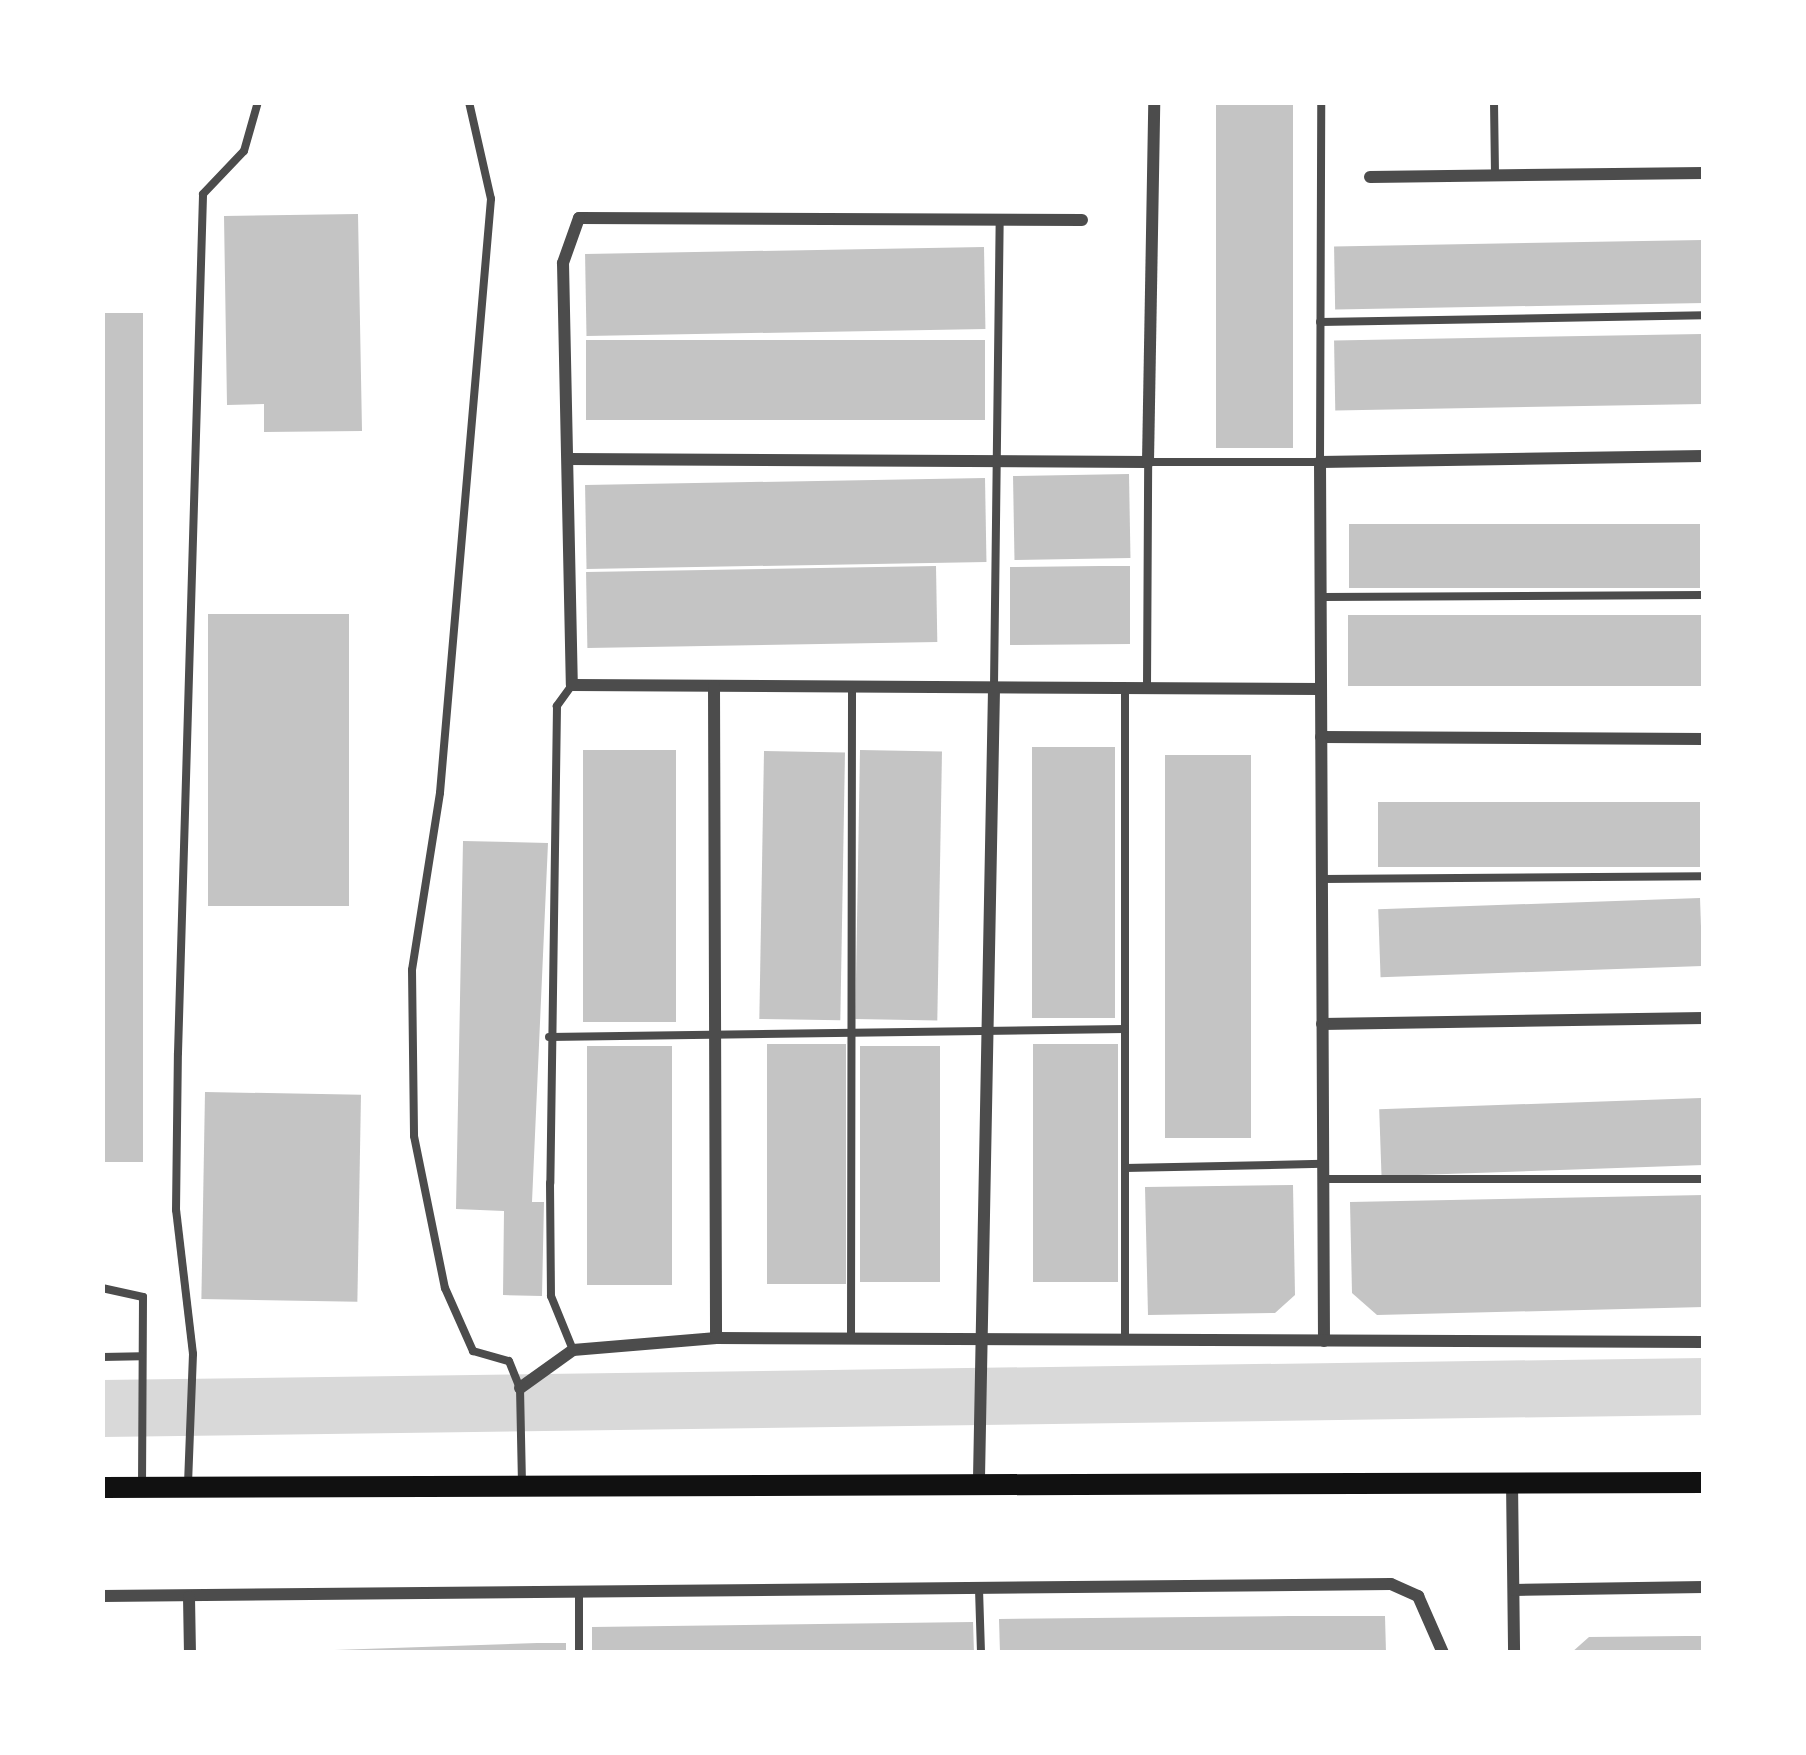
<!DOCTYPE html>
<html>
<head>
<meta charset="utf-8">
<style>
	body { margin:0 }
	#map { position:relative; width:1806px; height:1755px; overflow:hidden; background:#fff; font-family:Roboto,sans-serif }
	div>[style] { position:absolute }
	.river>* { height:57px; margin:-28.5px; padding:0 28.5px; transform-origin:28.5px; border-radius:28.5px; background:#d9d9d9 }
	.building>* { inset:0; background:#c4c4c4; transform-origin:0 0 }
	.service>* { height:8px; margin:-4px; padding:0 4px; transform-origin:4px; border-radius:4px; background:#4c4c4c }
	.minor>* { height:12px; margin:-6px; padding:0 6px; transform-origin:6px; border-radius:6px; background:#4c4c4c }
	.secondary>* { height:21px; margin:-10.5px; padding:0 10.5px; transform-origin:10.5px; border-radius:10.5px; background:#111 }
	span { translate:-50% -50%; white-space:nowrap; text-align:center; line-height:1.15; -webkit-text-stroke:12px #fff; paint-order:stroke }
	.frame { position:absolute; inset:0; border:105px solid #fff; pointer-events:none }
</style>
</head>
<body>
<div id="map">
	<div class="river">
		<div style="left:102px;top:1408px;width:1602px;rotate:-0.79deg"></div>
	</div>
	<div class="building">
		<div style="left:1216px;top:102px;width:77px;height:346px"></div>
		<div style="clip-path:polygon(358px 214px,362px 431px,264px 432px,264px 404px,227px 405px,224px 216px)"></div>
		<div style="left:1703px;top:240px;width:63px;height:369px;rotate:89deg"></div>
		<div style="left:984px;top:247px;width:82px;height:399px;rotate:89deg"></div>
		<div style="left:102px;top:313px;width:41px;height:849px"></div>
		<div style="left:1702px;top:334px;width:70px;height:368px;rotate:89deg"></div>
		<div style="left:985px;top:340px;width:80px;height:399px;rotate:90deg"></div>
		<div style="left:1129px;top:474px;width:84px;height:116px;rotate:89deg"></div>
		<div style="left:985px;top:478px;width:84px;height:400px;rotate:89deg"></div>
		<div style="left:1349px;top:524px;width:351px;height:64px"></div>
		<div style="left:936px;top:566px;width:76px;height:350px;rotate:89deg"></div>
		<div style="clip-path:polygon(1100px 566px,1130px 566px,1130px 644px,1010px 645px,1010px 567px)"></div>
		<div style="left:208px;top:614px;width:141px;height:292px"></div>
		<div style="left:1704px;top:615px;width:71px;height:356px;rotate:90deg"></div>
		<div style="left:1032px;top:747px;width:83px;height:271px"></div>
		<div style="left:583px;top:750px;width:93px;height:272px"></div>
		<div style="left:860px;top:750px;width:82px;height:269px;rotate:1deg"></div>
		<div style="left:764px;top:751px;width:81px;height:268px;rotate:1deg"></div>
		<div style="left:1165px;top:755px;width:86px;height:383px"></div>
		<div style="left:1378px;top:802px;width:322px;height:65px"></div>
		<div style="clip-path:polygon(463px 841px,548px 843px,532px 1202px,544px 1202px,542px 1296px,503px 1295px,504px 1211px,456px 1209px)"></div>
		<div style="left:1700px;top:898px;width:68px;height:322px;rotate:88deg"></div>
		<div style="left:767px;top:1044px;width:79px;height:240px"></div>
		<div style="left:1118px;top:1044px;width:238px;height:85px;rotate:90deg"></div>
		<div style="left:672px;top:1046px;width:239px;height:85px;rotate:90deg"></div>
		<div style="left:860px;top:1046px;width:80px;height:236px"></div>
		<div style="left:205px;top:1092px;width:156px;height:207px;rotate:1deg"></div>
		<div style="left:1701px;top:1098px;width:67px;height:322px;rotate:88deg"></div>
		<div style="clip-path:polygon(1293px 1185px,1295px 1295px,1275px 1313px,1148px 1315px,1145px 1187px)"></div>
		<div style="clip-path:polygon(1704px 1195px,1704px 1307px,1377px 1315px,1352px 1293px,1350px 1202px)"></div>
		<div style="clip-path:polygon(1290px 1616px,1385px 1616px,1386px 1653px,1000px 1653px,999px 1619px)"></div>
		<div style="clip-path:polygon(973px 1622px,974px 1653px,592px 1653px,592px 1627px)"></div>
		<div style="clip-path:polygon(1686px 1636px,1704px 1636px,1704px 1653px,1571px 1653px,1589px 1637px)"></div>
		<div style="clip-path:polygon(537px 1643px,566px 1643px,566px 1653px,247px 1653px)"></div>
	</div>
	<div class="service">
		<div style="left:469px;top:102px;width:99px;rotate:77.2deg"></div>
		<div style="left:491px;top:199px;width:596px;rotate:94.91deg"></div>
		<div style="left:440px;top:793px;width:179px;rotate:99deg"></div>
		<div style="left:412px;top:970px;width:166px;rotate:89.3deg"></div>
		<div style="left:414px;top:1136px;width:155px;rotate:78.5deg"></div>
		<div style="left:445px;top:1288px;width:69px;rotate:66deg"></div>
		<div style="left:473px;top:1351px;width:37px;rotate:16deg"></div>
		<div style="left:509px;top:1361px;width:29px;rotate:68deg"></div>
		<div style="left:520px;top:1388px;width:93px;rotate:88.8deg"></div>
		<div style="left:1494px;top:102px;width:73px;rotate:89.2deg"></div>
		<div style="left:1320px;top:322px;width:384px;rotate:-1deg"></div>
		<div style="left:1322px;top:597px;width:382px;rotate:-0.3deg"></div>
		<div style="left:572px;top:685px;width:26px;rotate:126deg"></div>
		<div style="left:557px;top:706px;width:477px;rotate:90.8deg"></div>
		<div style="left:550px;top:1183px;width:113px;rotate:89.5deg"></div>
		<div style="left:551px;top:1296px;width:58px;rotate:67.8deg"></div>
		<div style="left:994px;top:686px;width:466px;rotate:-89.3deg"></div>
		<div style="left:1147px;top:687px;width:225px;rotate:-89.7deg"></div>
		<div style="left:1148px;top:462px;width:172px"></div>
		<div style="left:1320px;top:462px;width:360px;rotate:-89.8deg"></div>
		<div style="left:1125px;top:689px;width:651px;rotate:90deg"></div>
		<div style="left:1322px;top:879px;width:382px;rotate:-0.4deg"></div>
		<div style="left:549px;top:1037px;width:576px;rotate:-0.8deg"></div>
		<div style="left:1125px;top:1168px;width:198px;rotate:-1.2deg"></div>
		<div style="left:1323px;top:1179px;width:381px"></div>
		<div style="left:102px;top:1288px;width:42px;rotate:12.4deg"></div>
		<div style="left:143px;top:1297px;width:186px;rotate:90.3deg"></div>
		<div style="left:851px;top:1339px;width:652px;rotate:-89.91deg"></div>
		<div style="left:102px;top:1357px;width:39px;rotate:-1deg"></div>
		<div style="left:188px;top:1484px;width:130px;rotate:-87.8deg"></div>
		<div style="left:193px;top:1354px;width:145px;rotate:-96.7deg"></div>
		<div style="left:176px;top:1210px;width:157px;rotate:-89.3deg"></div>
		<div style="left:178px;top:1053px;width:859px;rotate:-88.33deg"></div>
		<div style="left:203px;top:194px;width:59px;rotate:-46.4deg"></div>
		<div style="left:244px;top:151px;width:51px;rotate:-74.1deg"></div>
		<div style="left:979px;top:1589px;width:64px;rotate:88.2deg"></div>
		<div style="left:579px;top:1593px;width:60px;rotate:90deg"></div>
	</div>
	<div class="minor">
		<div style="left:1370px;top:177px;width:334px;rotate:-0.7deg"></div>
		<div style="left:1082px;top:220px;width:503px;rotate:-179.77deg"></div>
		<div style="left:579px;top:218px;width:48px;rotate:109.6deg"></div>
		<div style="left:563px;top:263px;width:422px;rotate:88.8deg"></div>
		<div style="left:572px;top:685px;width:749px;rotate:0.31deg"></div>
		<div style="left:568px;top:459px;width:580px;rotate:0.3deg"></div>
		<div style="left:1148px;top:462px;width:360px;rotate:-89deg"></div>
		<div style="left:714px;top:686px;width:652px;rotate:89.82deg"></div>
		<div style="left:1321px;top:737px;width:383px;rotate:0.3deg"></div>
		<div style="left:1322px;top:1024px;width:382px;rotate:-0.9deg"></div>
		<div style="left:1324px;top:1341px;width:879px;rotate:-90.26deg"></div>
		<div style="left:1320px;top:462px;width:384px;rotate:-0.9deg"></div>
		<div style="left:520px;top:1388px;width:65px;rotate:-35.6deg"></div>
		<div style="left:573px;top:1350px;width:144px;rotate:-4.8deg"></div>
		<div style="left:716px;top:1338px;width:988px;rotate:0.23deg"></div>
		<div style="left:979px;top:1478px;width:791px;rotate:-88.91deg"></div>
		<div style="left:1512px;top:1482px;width:171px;rotate:89.3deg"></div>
		<div style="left:1514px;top:1590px;width:190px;rotate:-0.9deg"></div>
		<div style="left:102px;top:1596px;width:1289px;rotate:-0.53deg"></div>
		<div style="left:1391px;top:1584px;width:30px;rotate:24deg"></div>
		<div style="left:1418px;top:1596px;width:62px;rotate:66.3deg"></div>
		<div style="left:189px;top:1597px;width:56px;rotate:89deg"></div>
	</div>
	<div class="secondary">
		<div style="left:102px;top:1487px;width:1602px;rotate:-0.18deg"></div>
	</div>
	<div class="frame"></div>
</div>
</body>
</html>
